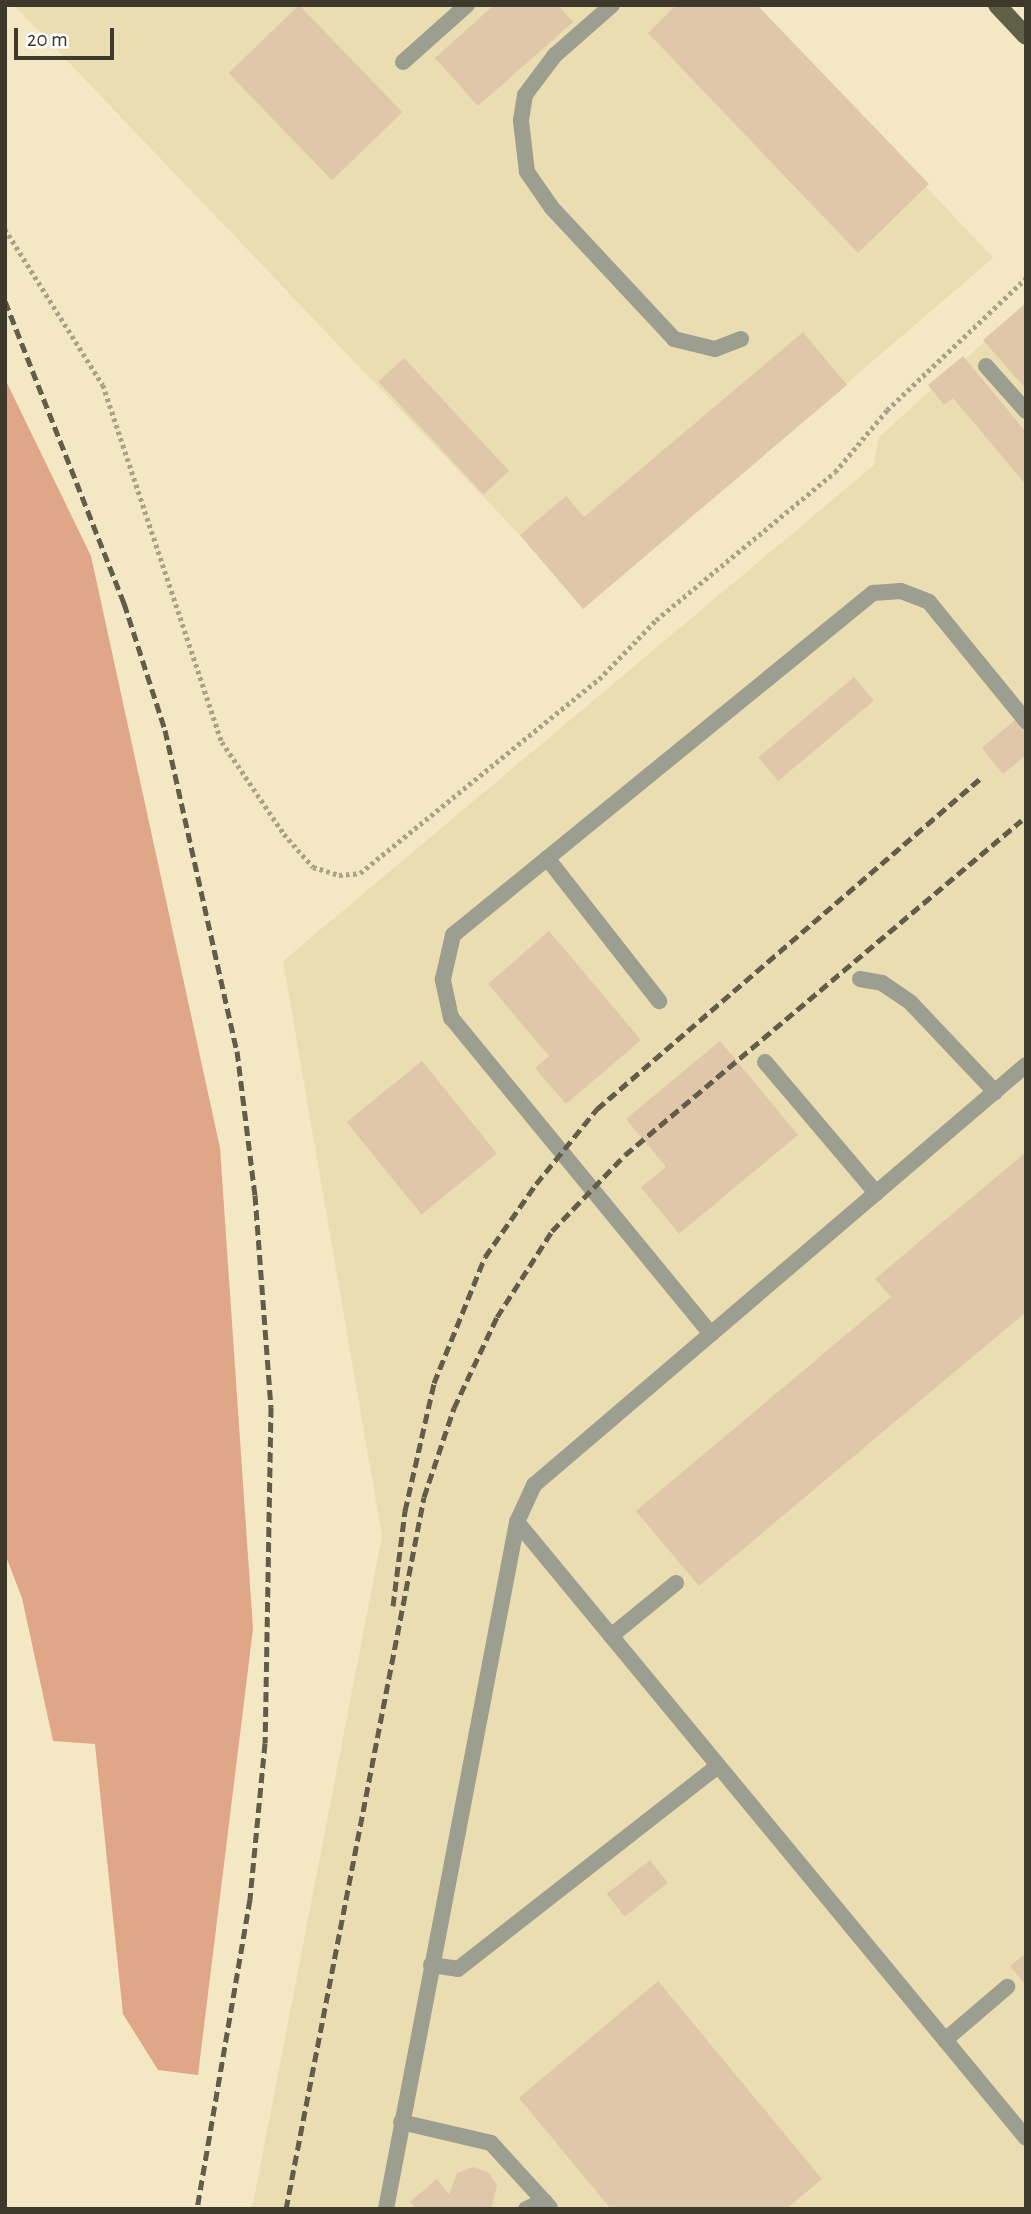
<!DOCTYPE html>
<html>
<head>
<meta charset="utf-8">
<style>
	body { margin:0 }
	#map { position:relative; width:1031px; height:2214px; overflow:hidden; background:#f3e7c4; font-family:"Alegreya Sans",sans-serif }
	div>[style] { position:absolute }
	.built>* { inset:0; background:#eaddb2 }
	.green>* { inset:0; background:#e0a688 }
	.building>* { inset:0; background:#e1c7aa; transform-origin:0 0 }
	.path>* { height:4.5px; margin-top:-2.25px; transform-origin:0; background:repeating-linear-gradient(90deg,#aba187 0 3.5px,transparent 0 7px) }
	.lane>* { height:16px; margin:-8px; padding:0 8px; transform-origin:8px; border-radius:8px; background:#9c9e8f }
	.primary>* { height:18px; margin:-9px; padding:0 9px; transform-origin:9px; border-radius:9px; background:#5e6146 }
	.rail>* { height:5px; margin-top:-2.5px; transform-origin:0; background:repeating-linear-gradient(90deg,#625c4a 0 10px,transparent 0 15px) }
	span { translate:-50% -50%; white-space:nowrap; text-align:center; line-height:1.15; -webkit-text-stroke:5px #fff; paint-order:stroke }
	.frame { position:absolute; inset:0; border:7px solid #3e392b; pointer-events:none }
	.scale { position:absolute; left:14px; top:28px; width:100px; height:32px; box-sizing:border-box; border:4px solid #3e392b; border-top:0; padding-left:9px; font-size:21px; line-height:24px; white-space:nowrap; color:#3e392b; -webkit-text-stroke:5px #fff; paint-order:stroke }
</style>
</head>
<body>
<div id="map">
	<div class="built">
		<div style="clip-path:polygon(14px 5px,757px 5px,993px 258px,583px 609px,520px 535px)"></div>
		<div style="clip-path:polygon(1026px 304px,1026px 2209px,252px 2209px,382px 1536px,283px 961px,874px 465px,879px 437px)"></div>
	</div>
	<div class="green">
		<div style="clip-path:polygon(5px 379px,91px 556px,220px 1148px,253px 1629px,198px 2075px,158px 2070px,123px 2014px,95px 1744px,53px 1741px,22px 1598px,5px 1554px)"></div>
	</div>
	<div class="building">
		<div style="left:299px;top:5px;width:149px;height:98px;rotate:46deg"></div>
		<div style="clip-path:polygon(494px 5px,558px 5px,573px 22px,478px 106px,435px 58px)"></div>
		<div style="clip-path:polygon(676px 5px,757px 5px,929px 184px,858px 253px,648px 33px)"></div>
		<div style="clip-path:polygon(1026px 303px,1026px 389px,983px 340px)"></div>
		<div style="clip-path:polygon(803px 332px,847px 385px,583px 609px,520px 535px,566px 496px,584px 517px)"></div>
		<div style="clip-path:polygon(963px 356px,1026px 432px,1026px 485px,953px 398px,944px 405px,928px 385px)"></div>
		<div style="left:404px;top:358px;width:154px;height:35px;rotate:47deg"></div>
		<div style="left:854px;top:677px;width:31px;height:125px;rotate:50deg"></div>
		<div style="clip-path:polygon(1016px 719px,1026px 730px,1026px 755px,1003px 774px,982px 748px)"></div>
		<div style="clip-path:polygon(549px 931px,641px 1040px,566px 1104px,535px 1068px,549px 1056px,488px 984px)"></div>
		<div style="clip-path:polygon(720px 1041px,798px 1135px,679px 1234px,641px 1187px,666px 1167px,626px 1119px)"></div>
		<div style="left:422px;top:1061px;width:119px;height:97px;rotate:51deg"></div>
		<div style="clip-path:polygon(1026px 1152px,1026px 1312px,699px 1586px,636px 1511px,891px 1297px,875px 1279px)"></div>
		<div style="left:650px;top:1860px;width:29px;height:55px;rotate:52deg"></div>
		<div style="clip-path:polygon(1026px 1953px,1026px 1985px,1010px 1966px)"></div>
		<div style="clip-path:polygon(658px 1981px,822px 2179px,786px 2209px,611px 2209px,519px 2098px)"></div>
		<div style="clip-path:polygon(473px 2167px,488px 2172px,497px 2185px,491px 2209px,416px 2209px,410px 2202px,437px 2179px,449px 2195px,457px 2173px)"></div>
	</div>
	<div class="path">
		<div style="left:5px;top:229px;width:184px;rotate:57.9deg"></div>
		<div style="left:103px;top:385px;width:376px;rotate:71.6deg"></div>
		<div style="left:222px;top:742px;width:111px;rotate:56deg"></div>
		<div style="left:284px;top:834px;width:44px;rotate:48.7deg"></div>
		<div style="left:313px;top:867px;width:27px;rotate:17deg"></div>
		<div style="left:339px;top:875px;width:21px;rotate:-5deg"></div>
		<div style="left:360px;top:873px;width:308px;rotate:-39.1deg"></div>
		<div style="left:599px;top:679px;width:82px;rotate:-46deg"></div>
		<div style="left:656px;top:620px;width:232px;rotate:-39.6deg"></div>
		<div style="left:835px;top:472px;width:81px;rotate:-50deg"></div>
		<div style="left:887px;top:410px;width:192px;rotate:-43.5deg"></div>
	</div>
	<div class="lane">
		<div style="left:612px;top:5px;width:76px;rotate:138.7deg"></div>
		<div style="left:555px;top:55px;width:50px;rotate:126.9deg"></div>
		<div style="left:525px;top:95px;width:26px;rotate:99deg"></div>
		<div style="left:521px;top:121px;width:51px;rotate:83.3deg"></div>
		<div style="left:527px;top:172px;width:44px;rotate:55.2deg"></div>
		<div style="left:552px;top:208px;width:179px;rotate:47deg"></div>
		<div style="left:674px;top:339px;width:42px;rotate:13.7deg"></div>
		<div style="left:715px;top:349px;width:28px;rotate:-21deg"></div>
		<div style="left:403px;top:62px;width:86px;rotate:-41.7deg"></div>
		<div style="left:986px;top:366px;width:60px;rotate:48.4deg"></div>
		<div style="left:547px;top:858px;width:182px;rotate:51.9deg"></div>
		<div style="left:860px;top:979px;width:22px;rotate:10deg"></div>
		<div style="left:882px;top:983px;width:34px;rotate:34deg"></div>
		<div style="left:910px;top:1002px;width:124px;rotate:46.6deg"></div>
		<div style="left:765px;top:1062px;width:172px;rotate:49.7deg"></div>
		<div style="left:711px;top:1334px;width:409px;rotate:-129.4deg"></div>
		<div style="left:451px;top:1018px;width:40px;rotate:-102deg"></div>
		<div style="left:443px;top:979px;width:45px;rotate:-77.2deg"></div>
		<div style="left:453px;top:935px;width:542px;rotate:-39.16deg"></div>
		<div style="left:873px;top:593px;width:28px;rotate:-4deg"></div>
		<div style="left:901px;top:591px;width:30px;rotate:21deg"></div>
		<div style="left:929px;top:602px;width:154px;rotate:50.8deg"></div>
		<div style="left:517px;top:1522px;width:799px;rotate:50.43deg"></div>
		<div style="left:611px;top:1636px;width:84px;rotate:-39.2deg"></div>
		<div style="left:431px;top:1965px;width:27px;rotate:8deg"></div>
		<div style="left:458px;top:1969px;width:330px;rotate:-38deg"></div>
		<div style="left:945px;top:2040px;width:82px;rotate:-40.5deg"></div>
		<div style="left:401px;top:2122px;width:92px;rotate:13.1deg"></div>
		<div style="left:491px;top:2143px;width:79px;rotate:47.6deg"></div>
		<div style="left:386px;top:2209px;width:699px;rotate:-79.2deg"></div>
		<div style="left:517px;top:1522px;width:41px;rotate:-65.3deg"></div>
		<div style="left:534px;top:1485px;width:647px;rotate:-40.49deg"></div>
		<div style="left:526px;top:2209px;width:20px;rotate:-24deg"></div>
		<div style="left:544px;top:2201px;width:9px;rotate:49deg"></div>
	</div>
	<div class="primary">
		<div style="left:997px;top:5px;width:42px;rotate:46.9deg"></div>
	</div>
	<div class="rail">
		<div style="left:5px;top:301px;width:325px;rotate:68.5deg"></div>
		<div style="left:124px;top:603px;width:133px;rotate:72.1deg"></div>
		<div style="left:165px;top:730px;width:329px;rotate:77.4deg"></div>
		<div style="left:237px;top:1051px;width:145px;rotate:82.9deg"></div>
		<div style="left:255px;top:1195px;width:213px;rotate:85.7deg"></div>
		<div style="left:271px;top:1407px;width:336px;rotate:91deg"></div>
		<div style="left:265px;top:1743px;width:157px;rotate:95.5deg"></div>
		<div style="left:250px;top:1899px;width:314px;rotate:99.7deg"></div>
		<div style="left:393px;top:1606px;width:96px;rotate:-82.8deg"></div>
		<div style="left:405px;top:1511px;width:131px;rotate:-77.2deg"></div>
		<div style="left:434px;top:1383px;width:136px;rotate:-68deg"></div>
		<div style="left:485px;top:1257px;width:89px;rotate:-55.1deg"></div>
		<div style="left:536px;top:1184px;width:97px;rotate:-50.9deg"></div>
		<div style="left:597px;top:1109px;width:508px;rotate:-40.77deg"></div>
		<div style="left:286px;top:2209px;width:725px;rotate:-79.03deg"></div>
		<div style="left:424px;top:1497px;width:94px;rotate:-71.4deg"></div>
		<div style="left:454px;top:1408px;width:101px;rotate:-64.7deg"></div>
		<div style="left:497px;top:1317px;width:102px;rotate:-57.4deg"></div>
		<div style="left:552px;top:1231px;width:105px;rotate:-46.2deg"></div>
		<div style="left:625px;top:1155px;width:519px;rotate:-40.16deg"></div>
	</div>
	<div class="frame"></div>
	<div class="scale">20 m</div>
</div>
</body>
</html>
